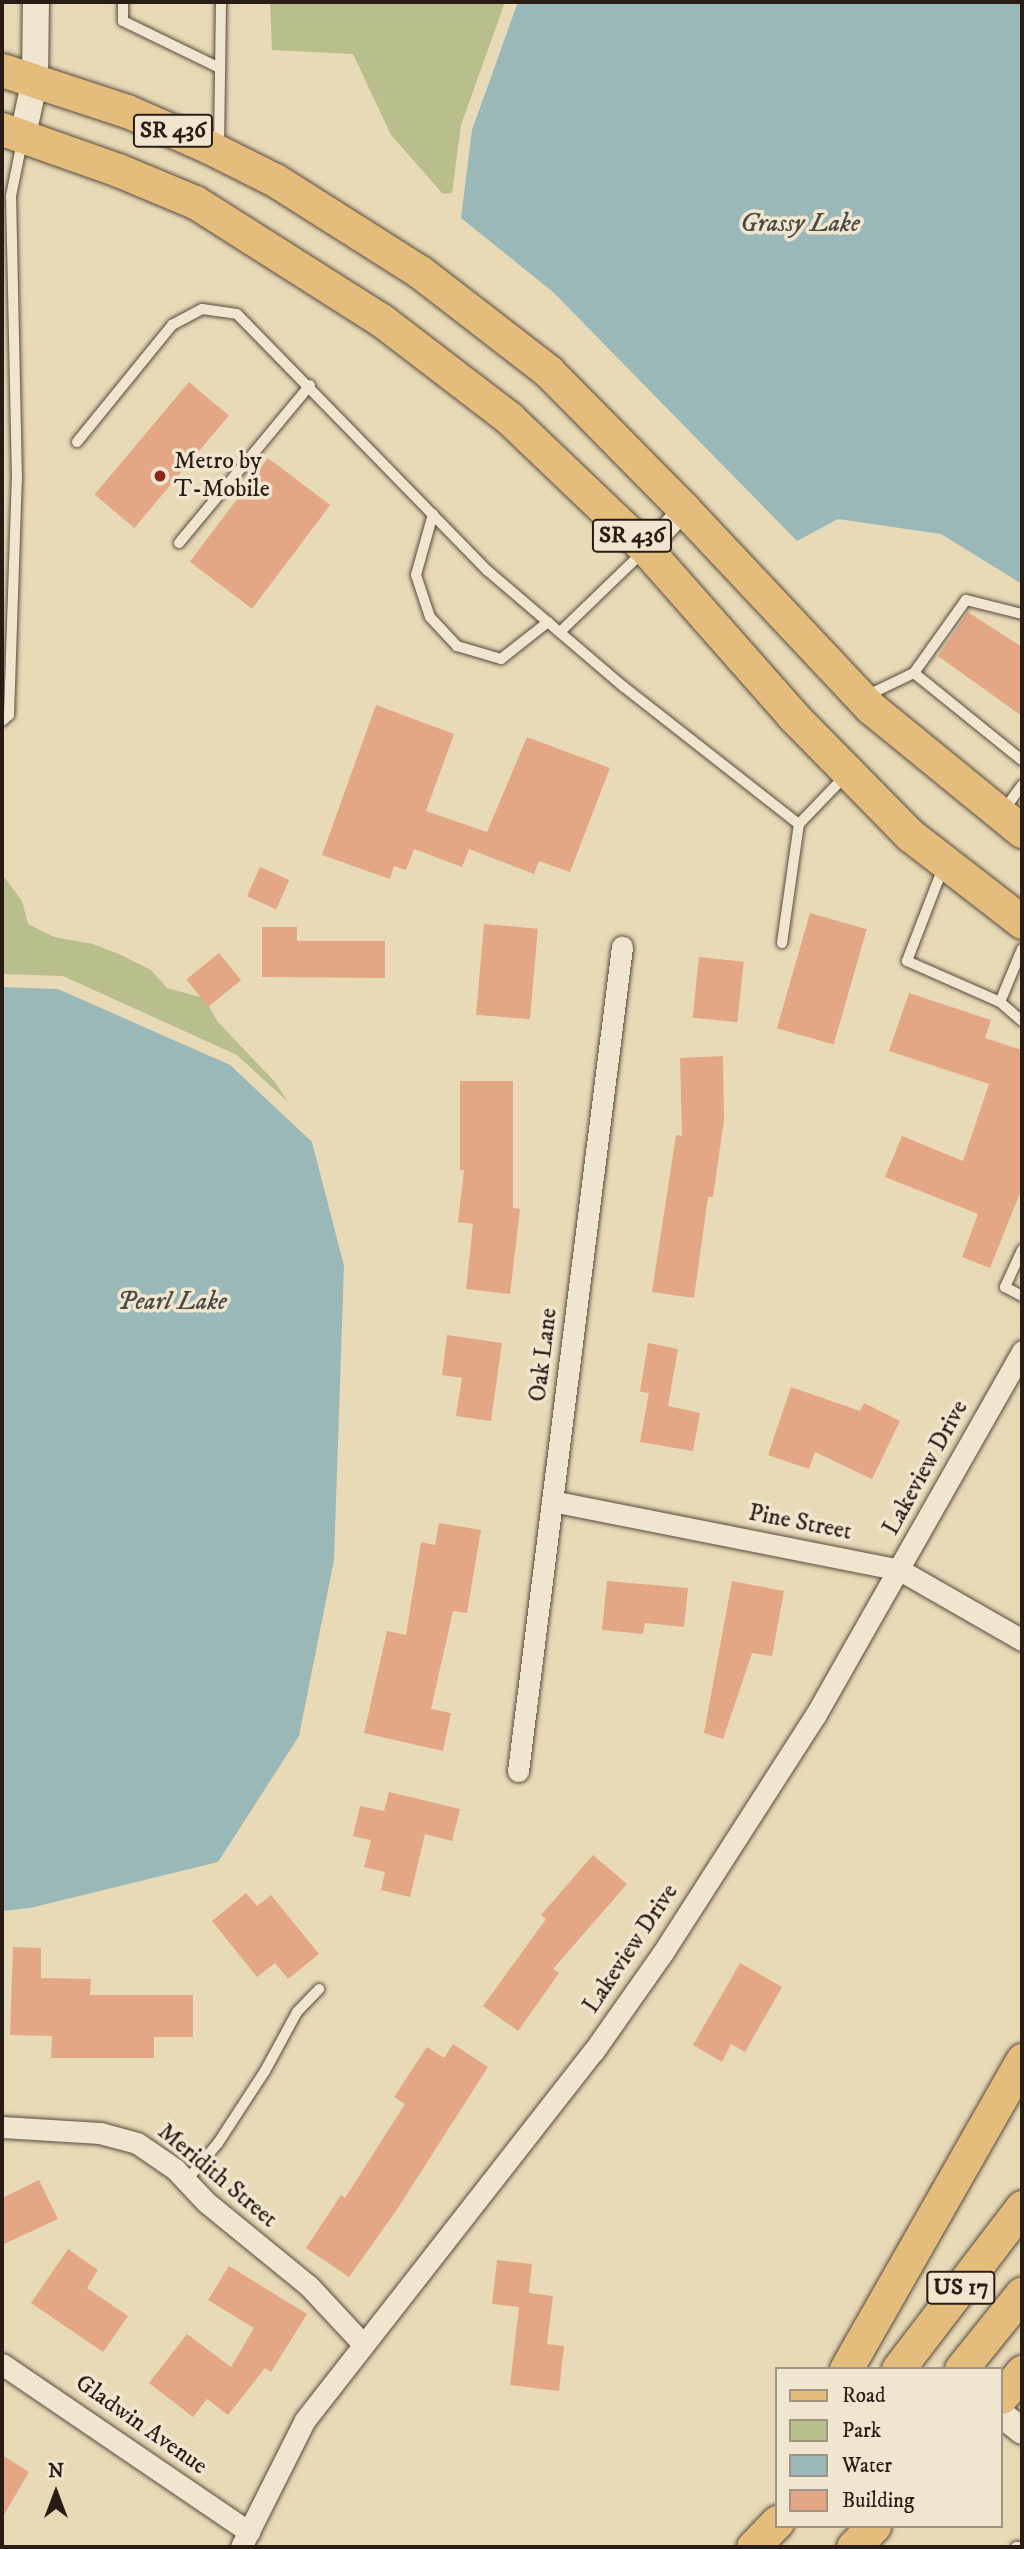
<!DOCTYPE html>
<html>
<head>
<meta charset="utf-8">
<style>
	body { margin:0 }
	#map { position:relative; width:1024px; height:2549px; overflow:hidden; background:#e8d9b7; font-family:"IM FELL DW Pica",serif }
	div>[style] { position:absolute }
	.green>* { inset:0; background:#b8bf8d }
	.water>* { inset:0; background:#9ab8b8 }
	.building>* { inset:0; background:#e4a786; transform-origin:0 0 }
	.roads { filter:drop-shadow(0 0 2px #584b3d) drop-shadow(0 0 2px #584b3d) }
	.service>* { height:10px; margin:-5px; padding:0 5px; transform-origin:5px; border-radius:5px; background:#f0e6d0 }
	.minor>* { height:21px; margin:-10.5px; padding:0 10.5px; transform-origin:10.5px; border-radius:10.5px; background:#f0e6d0 }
	.tertiary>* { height:26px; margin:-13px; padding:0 13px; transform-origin:13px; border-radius:13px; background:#f0e6d0 }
	.primary>* { height:33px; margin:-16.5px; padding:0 16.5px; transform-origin:16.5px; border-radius:16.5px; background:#e4bc7c }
	.dots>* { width:19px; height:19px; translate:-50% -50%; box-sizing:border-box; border:4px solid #f0e6d0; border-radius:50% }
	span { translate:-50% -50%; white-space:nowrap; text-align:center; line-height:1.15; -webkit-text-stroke:7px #f0e6d0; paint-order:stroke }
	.shield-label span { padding:2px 5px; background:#f0e6d0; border:2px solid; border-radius:5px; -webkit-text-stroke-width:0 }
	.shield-label { font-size:23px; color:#281c14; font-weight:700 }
	.poi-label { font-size:24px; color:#281c14 }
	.left { translate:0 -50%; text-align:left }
	.street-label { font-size:24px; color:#281c14 }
	.water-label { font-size:26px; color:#4a4b45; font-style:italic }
	.frame { position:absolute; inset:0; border:4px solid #281c14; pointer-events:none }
	.legend { position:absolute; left:775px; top:2367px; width:228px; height:161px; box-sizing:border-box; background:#f0e6d0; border:2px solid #a09585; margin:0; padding:9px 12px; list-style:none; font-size:21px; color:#281c14 }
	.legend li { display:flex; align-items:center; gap:14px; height:35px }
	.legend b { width:35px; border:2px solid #a09585 }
	.north { position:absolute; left:21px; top:2458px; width:70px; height:70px; -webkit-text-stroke:5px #f0e6d0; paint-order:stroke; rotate:0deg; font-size:19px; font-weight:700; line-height:28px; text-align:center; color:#281c14 }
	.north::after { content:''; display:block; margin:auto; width:24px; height:32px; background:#281c14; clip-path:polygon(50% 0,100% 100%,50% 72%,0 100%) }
</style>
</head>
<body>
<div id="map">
	<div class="green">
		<div style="clip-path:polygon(270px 2px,505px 2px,461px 125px,452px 193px,443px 194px,391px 135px,353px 54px,272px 50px)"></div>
		<div style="clip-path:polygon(2px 874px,22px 901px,28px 924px,54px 937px,93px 944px,121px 955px,151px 970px,167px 988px,204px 998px,218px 1022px,275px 1082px,288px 1102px,237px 1055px,63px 976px,2px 974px)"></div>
	</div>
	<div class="water">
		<div style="clip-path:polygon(518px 2px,1022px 2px,1022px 584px,941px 534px,838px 519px,797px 541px,553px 292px,461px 218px,472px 130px)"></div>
		<div style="clip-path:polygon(2px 987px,58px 989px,230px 1065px,312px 1142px,344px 1266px,334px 1560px,299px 1736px,218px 1862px,30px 1908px,2px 1911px)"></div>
	</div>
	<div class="building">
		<div style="left:189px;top:382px;width:52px;height:147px;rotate:40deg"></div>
		<div style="left:268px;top:458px;width:78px;height:130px;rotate:37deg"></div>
		<div style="clip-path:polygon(968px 612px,1022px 647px,1022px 716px,938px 656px)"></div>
		<div style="clip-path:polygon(376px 705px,454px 734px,426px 811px,487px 832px,527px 737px,610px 768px,570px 872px,539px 861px,534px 874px,469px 849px,462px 867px,414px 849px,406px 870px,394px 866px,390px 879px,322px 855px)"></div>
		<div style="left:260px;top:867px;width:32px;height:32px;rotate:24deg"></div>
		<div style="left:810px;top:913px;width:59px;height:120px;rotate:16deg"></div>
		<div style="left:484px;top:924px;width:54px;height:91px;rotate:5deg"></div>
		<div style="clip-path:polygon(262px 927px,297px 927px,297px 941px,385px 941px,385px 978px,262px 977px)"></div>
		<div style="left:219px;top:953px;width:35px;height:42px;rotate:51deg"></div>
		<div style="left:699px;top:957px;width:45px;height:61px;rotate:6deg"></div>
		<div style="clip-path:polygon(909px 993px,991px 1020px,985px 1038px,1022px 1050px,1022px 1188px,990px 1268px,962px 1257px,978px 1214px,885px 1177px,902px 1136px,963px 1161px,989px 1084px,889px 1051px)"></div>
		<div style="clip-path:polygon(723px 1056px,724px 1120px,713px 1197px,708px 1197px,694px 1298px,652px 1292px,676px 1135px,682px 1136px,680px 1058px)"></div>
		<div style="clip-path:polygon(460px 1081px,513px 1081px,513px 1208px,520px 1209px,510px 1294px,466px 1289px,473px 1224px,458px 1222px,464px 1170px,460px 1170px)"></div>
		<div style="clip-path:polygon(447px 1335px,502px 1343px,491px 1421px,456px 1416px,462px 1378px,442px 1375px)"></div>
		<div style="clip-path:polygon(648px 1343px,678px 1349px,668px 1406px,700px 1413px,693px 1451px,640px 1442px,649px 1393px,640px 1392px)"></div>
		<div style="clip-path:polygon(791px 1387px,860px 1411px,864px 1403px,900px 1421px,872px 1479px,815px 1452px,809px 1469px,768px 1455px)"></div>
		<div style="clip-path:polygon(439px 1523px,481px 1530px,467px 1613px,453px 1611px,431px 1709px,451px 1713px,443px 1751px,364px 1733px,387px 1631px,406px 1635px,421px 1542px,435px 1545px)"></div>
		<div style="clip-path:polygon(607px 1581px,688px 1588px,684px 1627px,645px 1623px,643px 1634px,602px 1630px)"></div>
		<div style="clip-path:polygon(732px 1581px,784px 1591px,772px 1656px,752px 1653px,723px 1739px,704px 1733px)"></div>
		<div style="clip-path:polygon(389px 1792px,460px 1809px,452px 1841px,425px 1834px,410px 1897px,381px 1890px,385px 1872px,364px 1867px,371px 1840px,353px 1836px,360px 1806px,384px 1811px)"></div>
		<div style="clip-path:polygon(593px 1855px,627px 1884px,553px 1969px,559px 1973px,518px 2031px,483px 2006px,546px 1919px,541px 1915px)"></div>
		<div style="clip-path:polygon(246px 1893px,257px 1906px,271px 1895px,319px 1954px,288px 1979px,275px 1963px,257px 1977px,212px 1921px)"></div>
		<div style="clip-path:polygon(13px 1947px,41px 1948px,41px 1978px,91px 1979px,90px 1995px,193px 1995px,193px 2037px,154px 2037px,154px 2058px,51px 2058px,52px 2036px,10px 2035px)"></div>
		<div style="clip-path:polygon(740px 1963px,782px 1987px,745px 2052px,731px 2044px,722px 2062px,693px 2045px)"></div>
		<div style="clip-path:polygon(453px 2044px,488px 2067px,396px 2211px,349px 2277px,306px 2248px,341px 2195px,345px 2198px,405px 2104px,394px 2097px,427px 2047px,444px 2058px)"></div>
		<div style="clip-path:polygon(39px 2180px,58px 2219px,2px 2245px,2px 2198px)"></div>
		<div style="clip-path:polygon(68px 2249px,98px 2270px,87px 2288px,128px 2316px,103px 2352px,31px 2303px)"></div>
		<div style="clip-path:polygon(497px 2260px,532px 2264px,529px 2293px,553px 2296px,547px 2344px,564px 2346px,559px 2391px,510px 2385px,519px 2307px,492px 2304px)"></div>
		<div style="clip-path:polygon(229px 2266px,307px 2314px,271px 2372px,265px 2368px,228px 2415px,207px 2399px,193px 2417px,149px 2383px,187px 2334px,231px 2367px,254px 2328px,208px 2300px)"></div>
		<div style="clip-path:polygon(2px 2455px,29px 2472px,2px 2518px)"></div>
	</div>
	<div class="roads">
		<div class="service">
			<div style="left:123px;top:2px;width:19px;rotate:90deg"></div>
			<div style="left:123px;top:21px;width:108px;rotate:25.9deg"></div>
			<div style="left:219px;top:146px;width:144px;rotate:-89.2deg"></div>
			<div style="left:77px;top:442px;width:151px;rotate:-50.9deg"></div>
			<div style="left:172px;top:325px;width:34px;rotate:-28deg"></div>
			<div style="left:202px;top:309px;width:35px;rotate:8deg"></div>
			<div style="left:237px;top:314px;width:359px;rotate:45.7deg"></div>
			<div style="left:488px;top:571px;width:179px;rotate:40.5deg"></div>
			<div style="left:624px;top:687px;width:222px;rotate:38.1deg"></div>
			<div style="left:433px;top:514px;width:63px;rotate:105.6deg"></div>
			<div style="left:416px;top:575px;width:44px;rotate:71.6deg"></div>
			<div style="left:430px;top:617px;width:40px;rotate:47deg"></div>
			<div style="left:457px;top:646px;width:46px;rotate:16.5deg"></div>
			<div style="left:501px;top:659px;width:60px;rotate:-38.2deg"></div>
			<div style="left:179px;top:543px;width:205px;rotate:-50.3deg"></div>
			<div style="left:1022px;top:614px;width:58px;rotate:-166deg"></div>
			<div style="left:966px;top:600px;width:90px;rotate:125.5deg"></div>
			<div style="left:914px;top:673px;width:139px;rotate:38.9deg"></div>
			<div style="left:560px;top:632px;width:117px;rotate:-44deg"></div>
			<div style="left:866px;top:696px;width:53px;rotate:-25.6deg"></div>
			<div style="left:2px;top:721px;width:9px;rotate:-41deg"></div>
			<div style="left:9px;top:715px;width:235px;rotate:-88.1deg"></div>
			<div style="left:17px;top:480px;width:284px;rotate:-91.2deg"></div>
			<div style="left:11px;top:196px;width:55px;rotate:-78.5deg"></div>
			<div style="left:1004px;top:810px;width:31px;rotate:-54deg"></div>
			<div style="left:944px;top:865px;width:103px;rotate:111.1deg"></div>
			<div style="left:907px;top:961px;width:102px;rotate:23.8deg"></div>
			<div style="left:1000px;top:1002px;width:57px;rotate:-67.5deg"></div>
			<div style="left:782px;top:943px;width:120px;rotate:-81.9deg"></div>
			<div style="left:799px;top:824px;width:69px;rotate:-46.2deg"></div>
			<div style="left:1000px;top:1002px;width:29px;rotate:41deg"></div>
			<div style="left:1022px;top:1250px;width:41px;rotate:114.7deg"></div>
			<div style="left:1005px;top:1287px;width:19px;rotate:28deg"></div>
			<div style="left:186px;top:2181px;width:50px;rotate:-49.9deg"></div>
			<div style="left:218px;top:2143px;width:86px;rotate:-56.9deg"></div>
			<div style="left:265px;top:2071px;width:67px;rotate:-61.5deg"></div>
			<div style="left:297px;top:2012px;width:32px;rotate:-46deg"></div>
			<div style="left:1016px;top:2547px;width:6px"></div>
		</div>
		<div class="minor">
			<div style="left:646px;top:549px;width:55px;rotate:-46.5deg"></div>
			<div style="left:552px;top:1501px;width:355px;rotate:11.2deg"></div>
			<div style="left:900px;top:1570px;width:141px;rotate:29.8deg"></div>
			<div style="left:518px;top:1771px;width:831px;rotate:-82.81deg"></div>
			<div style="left:2px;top:2127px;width:98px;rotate:3.5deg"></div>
			<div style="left:100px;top:2133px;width:38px;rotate:15deg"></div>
			<div style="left:137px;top:2143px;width:46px;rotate:34.4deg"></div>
			<div style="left:175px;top:2169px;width:45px;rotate:46.8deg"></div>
			<div style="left:206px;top:2202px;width:133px;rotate:39.2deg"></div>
			<div style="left:309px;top:2286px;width:78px;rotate:47.1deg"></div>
			<div style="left:2px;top:2364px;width:299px;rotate:34.2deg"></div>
			<div style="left:241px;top:2547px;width:142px;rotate:-63.3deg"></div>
			<div style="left:305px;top:2420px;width:467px;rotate:-52deg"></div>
			<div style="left:593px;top:2052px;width:120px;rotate:-54.9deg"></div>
			<div style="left:662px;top:1954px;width:283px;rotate:-57.3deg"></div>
			<div style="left:815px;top:1716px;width:420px;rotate:-60.4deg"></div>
		</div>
		<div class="tertiary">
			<div style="left:23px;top:135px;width:57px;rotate:-77.9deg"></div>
			<div style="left:35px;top:79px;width:77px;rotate:-89.3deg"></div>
			<div style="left:1001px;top:2414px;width:27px;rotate:39deg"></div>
		</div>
		<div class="primary">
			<div style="left:2px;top:70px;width:132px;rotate:18.2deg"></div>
			<div style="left:127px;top:111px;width:90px;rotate:23.7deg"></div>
			<div style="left:209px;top:147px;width:74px;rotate:26.6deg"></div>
			<div style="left:275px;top:180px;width:172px;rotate:32.4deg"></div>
			<div style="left:420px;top:272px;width:162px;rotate:37.7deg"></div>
			<div style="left:548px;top:371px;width:194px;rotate:45.4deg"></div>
			<div style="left:684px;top:509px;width:273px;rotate:46.8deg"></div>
			<div style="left:871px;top:708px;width:195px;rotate:39.2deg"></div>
			<div style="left:2px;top:129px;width:123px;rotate:19.5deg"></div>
			<div style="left:118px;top:170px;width:83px;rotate:22.6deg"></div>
			<div style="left:195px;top:202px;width:220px;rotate:32.4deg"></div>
			<div style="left:381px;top:320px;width:161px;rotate:37.4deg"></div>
			<div style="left:509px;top:418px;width:190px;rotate:43.7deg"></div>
			<div style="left:646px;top:549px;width:222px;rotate:48.6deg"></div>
			<div style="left:793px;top:716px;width:167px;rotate:45.5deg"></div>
			<div style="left:910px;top:835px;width:142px;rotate:37.8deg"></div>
			<div style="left:846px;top:2369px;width:356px;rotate:-60.3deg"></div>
			<div style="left:898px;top:2369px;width:204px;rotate:-52.6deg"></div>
			<div style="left:961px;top:2369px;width:97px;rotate:-51.2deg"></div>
			<div style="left:1001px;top:2397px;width:33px;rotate:-50deg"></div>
			<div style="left:753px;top:2547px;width:35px;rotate:-46deg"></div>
			<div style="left:853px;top:2547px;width:30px;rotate:-45deg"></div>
		</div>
	</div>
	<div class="dots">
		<div style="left:160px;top:476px;background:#8f2418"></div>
	</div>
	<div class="shield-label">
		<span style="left:173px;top:131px">SR 436</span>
		<span style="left:632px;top:536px">SR 436</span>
		<span style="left:961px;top:2288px">US 17</span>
	</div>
	<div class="poi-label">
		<span class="left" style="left:174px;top:476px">Metro by<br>T-Mobile</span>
	</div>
	<div class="street-label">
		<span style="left:544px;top:1355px;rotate:-83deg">Oak Lane</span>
		<span style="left:926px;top:1468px;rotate:-61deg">Lakeview Drive</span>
		<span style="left:800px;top:1523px;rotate:11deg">Pine Street</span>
		<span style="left:631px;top:1949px;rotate:-56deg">Lakeview Drive</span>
		<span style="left:217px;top:2176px;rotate:40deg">Meridith Street</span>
		<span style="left:141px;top:2425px;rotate:35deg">Gladwin Avenue</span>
	</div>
	<div class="water-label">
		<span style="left:800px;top:224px">Grassy Lake</span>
		<span style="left:172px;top:1302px">Pearl Lake</span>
	</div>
	<div class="frame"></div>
	<ul class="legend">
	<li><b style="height:9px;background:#e4bc7c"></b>Road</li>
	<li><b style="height:19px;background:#b8bf8d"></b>Park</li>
	<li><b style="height:19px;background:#9ab8b8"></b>Water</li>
	<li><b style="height:19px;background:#e4a786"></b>Building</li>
	</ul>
	<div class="north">N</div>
</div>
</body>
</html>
